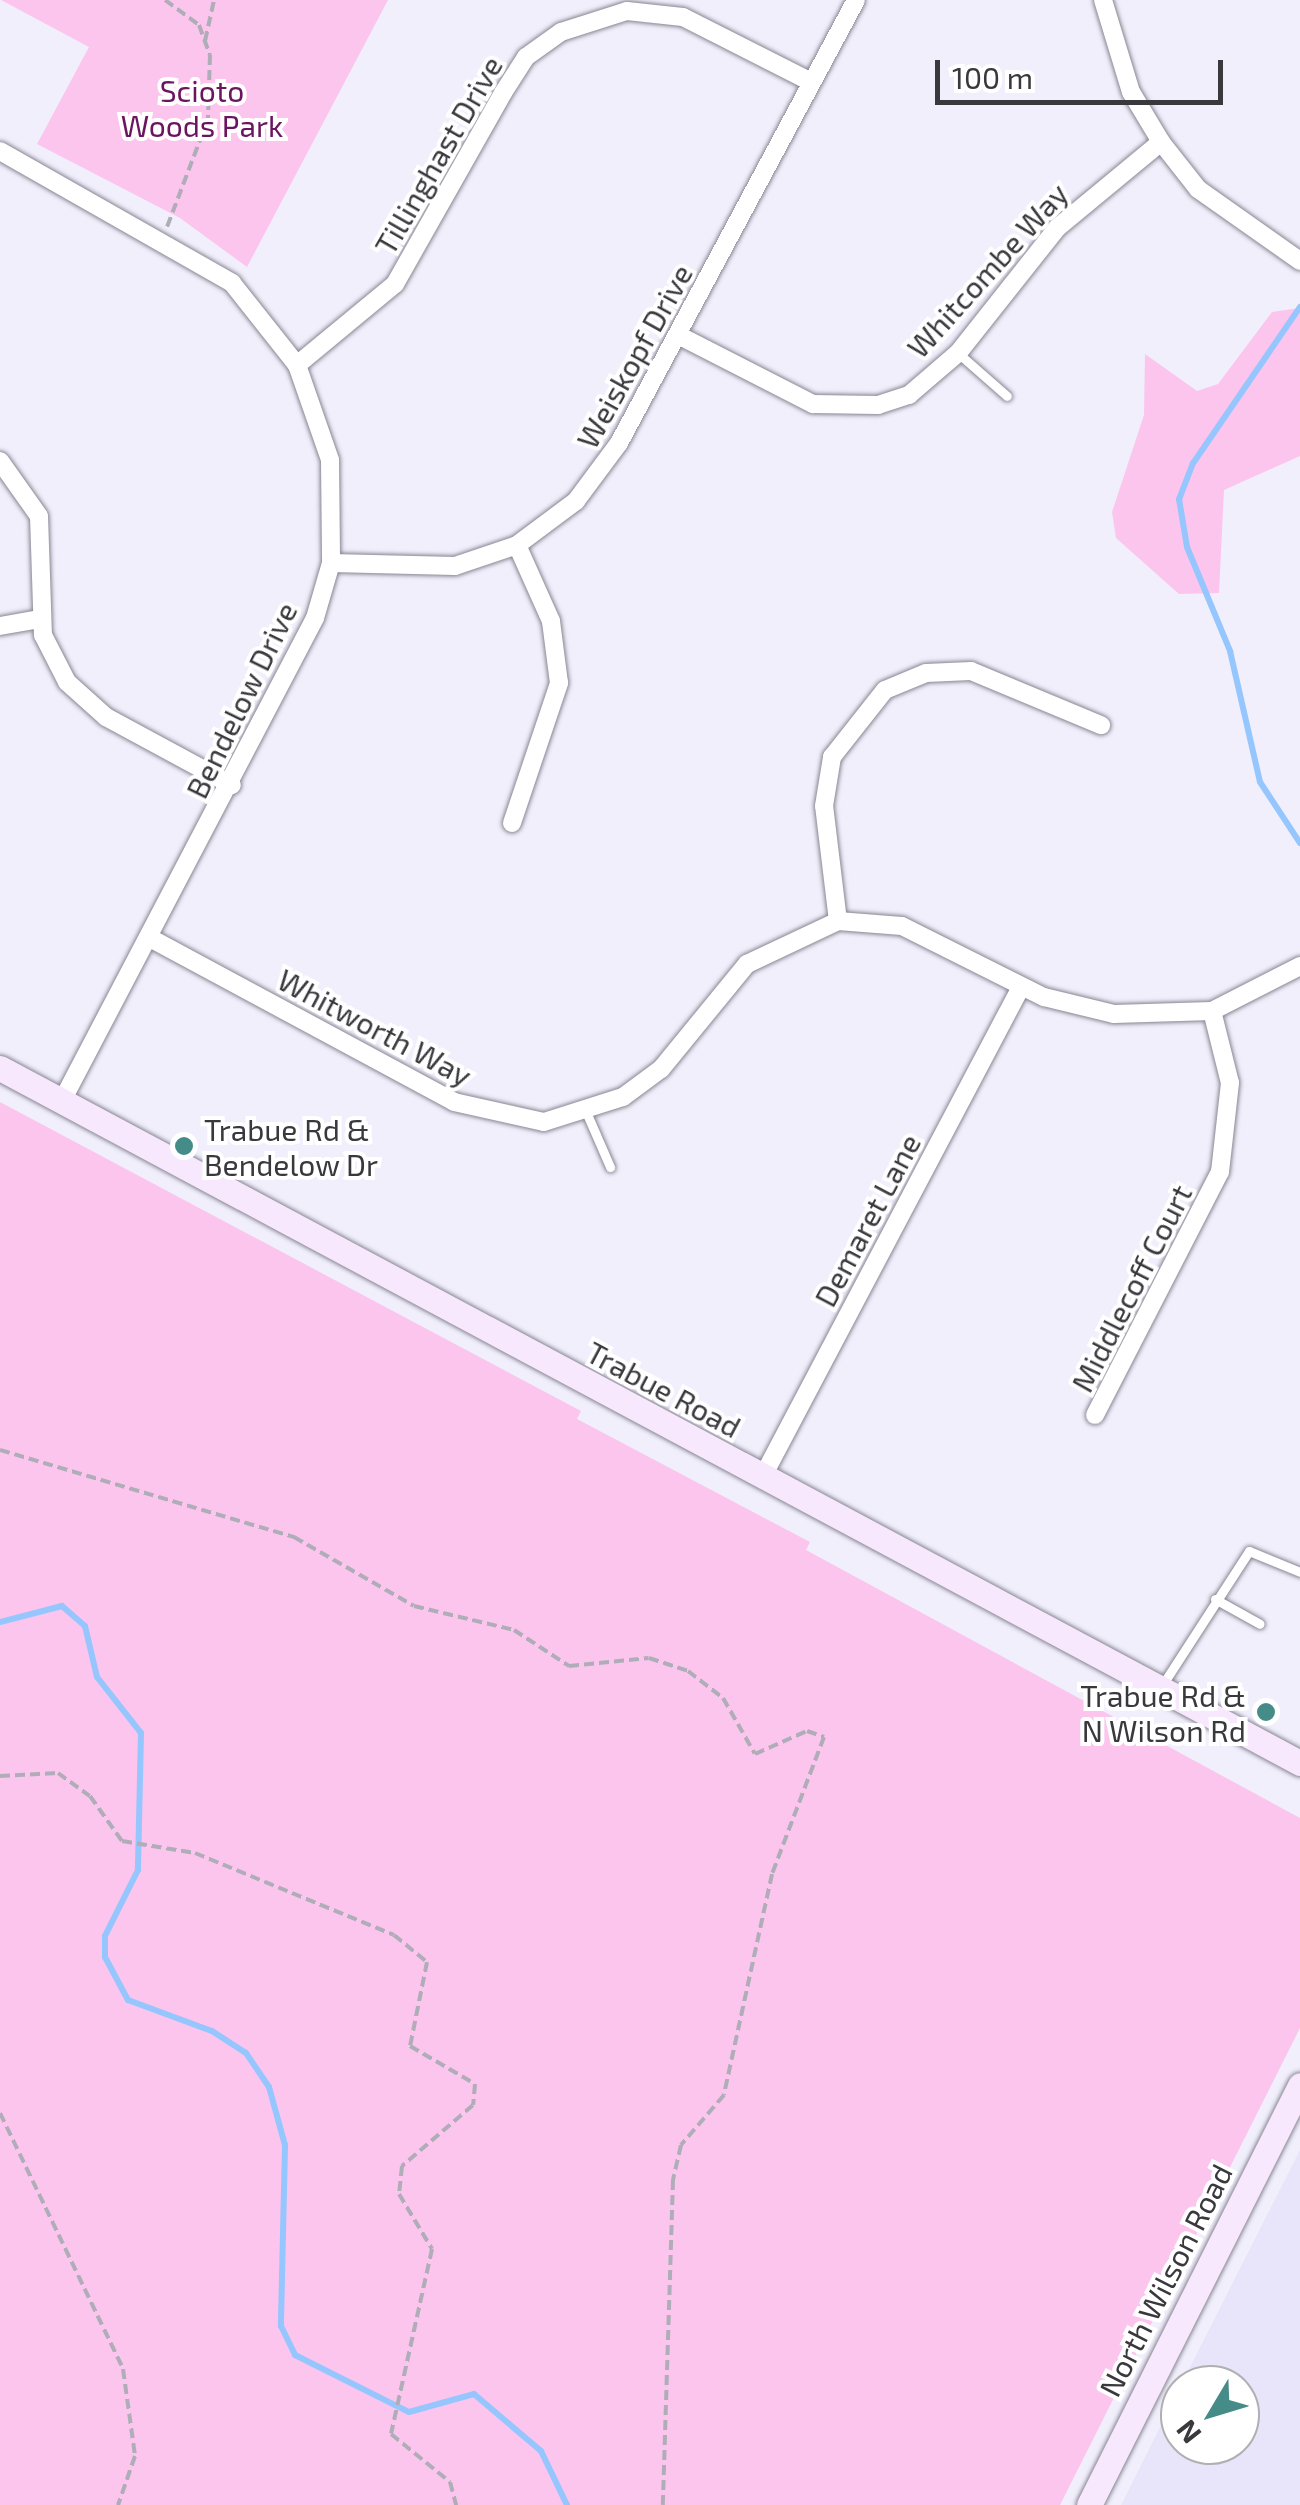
<!DOCTYPE html>
<html>
<head>
<meta charset="utf-8">
<style>
	body { margin:0 }
	#map { position:relative; width:1300px; height:2505px; overflow:hidden; background:#f1effc; font-family:"Exo 2",sans-serif }
	div>[style] { position:absolute }
	.built>* { inset:0; background:#e8e4f9 }
	.green>* { inset:0; background:#fbc5ee }
	.stream>* { height:6px; margin:-3px; padding:0 3px; transform-origin:3px; border-radius:3px; background:#95c6fd }
	.path>* { height:4px; margin-top:-2px; transform-origin:0; background:repeating-linear-gradient(90deg,#afadb7 0 10px,transparent 0 15px) }
	.roads { filter:drop-shadow(0 0 2px #888692) drop-shadow(0 0 2px #888692) }
	.lane>* { height:9px; margin:-4.5px; padding:0 4.5px; transform-origin:4.5px; border-radius:4.5px; background:#fff }
	.street>* { height:18px; margin:-9px; padding:0 9px; transform-origin:9px; border-radius:9px; background:#fff }
	.secondary>* { height:25px; margin:-12.5px; padding:0 12.5px; transform-origin:12.5px; border-radius:12.5px; background:#f7e8fe }
	.dots>* { width:28px; height:28px; translate:-50% -50%; box-sizing:border-box; border:5px solid #fff; border-radius:50% }
	span { translate:-50% -50%; white-space:nowrap; text-align:center; line-height:1.15; -webkit-text-stroke:8px #fff; paint-order:stroke }
	.park-label { font-size:30px; color:#6b145f }
	.street-label { font-size:30px; color:#39383d }
	.poi-label { font-size:30px; color:#39383d }
	.left { translate:0 -50%; text-align:left }
	.right { translate:-100% -50%; text-align:right }
	.north { position:absolute; left:1160px; top:2365px; width:100px; height:100px; box-sizing:border-box; background:#fff; border:2px solid #b0afb1; border-radius:50%; rotate:232deg; font-size:28px; font-weight:700; line-height:40px; text-align:center; color:#39383d }
	.north::after { content:''; display:block; margin:auto; width:35px; height:45px; background:#458c88; clip-path:polygon(50% 0,100% 100%,50% 72%,0 100%) }
	.scale { position:absolute; left:935px; top:60px; width:288px; height:45px; box-sizing:border-box; border:5px solid #39383d; border-top:0; padding-left:12px; font-size:30px; line-height:35px; white-space:nowrap; color:#39383d; -webkit-text-stroke:8px #fff; paint-order:stroke }
</style>
</head>
<body>
<div id="map">
	<div class="built">
		<div style="clip-path:polygon(1300px 2150px,1300px 2505px,1121px 2505px,1180px 2387px,1180px 2445px,1240px 2445px,1240px 2385px,1181px 2385px)"></div>
	</div>
	<div class="green">
		<div style="clip-path:polygon(1px 0,388px 0,247px 267px,180px 218px,37px 144px,89px 47px)"></div>
		<div style="clip-path:polygon(1300px 308px,1300px 456px,1224px 490px,1219px 593px,1179px 594px,1116px 538px,1112px 512px,1144px 415px,1145px 354px,1197px 391px,1218px 384px,1272px 312px)"></div>
		<div style="clip-path:polygon(0 1102px,581px 1411px,577px 1419px,810px 1542px,806px 1550px,1300px 1818px,1300px 2028px,1060px 2505px,0 2505px)"></div>
	</div>
	<div class="stream">
		<div style="left:1300px;top:307px;width:189px;rotate:124.4deg"></div>
		<div style="left:1193px;top:463px;width:39px;rotate:111deg"></div>
		<div style="left:1179px;top:499px;width:49px;rotate:80.5deg"></div>
		<div style="left:1187px;top:547px;width:113px;rotate:67.5deg"></div>
		<div style="left:1230px;top:651px;width:134px;rotate:77.1deg"></div>
		<div style="left:1260px;top:782px;width:73px;rotate:56.7deg"></div>
		<div style="left:0;top:1622px;width:64px;rotate:-14.5deg"></div>
		<div style="left:62px;top:1606px;width:30px;rotate:41deg"></div>
		<div style="left:85px;top:1626px;width:52px;rotate:76.8deg"></div>
		<div style="left:97px;top:1677px;width:71px;rotate:51.8deg"></div>
		<div style="left:141px;top:1733px;width:137px;rotate:91.3deg"></div>
		<div style="left:138px;top:1870px;width:74px;rotate:116.6deg"></div>
		<div style="left:105px;top:1936px;width:21px;rotate:90deg"></div>
		<div style="left:105px;top:1957px;width:49px;rotate:61.9deg"></div>
		<div style="left:128px;top:2000px;width:90px;rotate:20.3deg"></div>
		<div style="left:212px;top:2031px;width:40px;rotate:32.9deg"></div>
		<div style="left:246px;top:2053px;width:41px;rotate:55.9deg"></div>
		<div style="left:269px;top:2087px;width:60px;rotate:74.6deg"></div>
		<div style="left:285px;top:2145px;width:181px;rotate:91.3deg"></div>
		<div style="left:281px;top:2326px;width:32px;rotate:64deg"></div>
		<div style="left:295px;top:2355px;width:127px;rotate:26.6deg"></div>
		<div style="left:409px;top:2412px;width:67px;rotate:-15.5deg"></div>
		<div style="left:474px;top:2394px;width:88px;rotate:40.4deg"></div>
		<div style="left:541px;top:2451px;width:60px;rotate:64.3deg"></div>
	</div>
	<div class="path">
		<div style="left:165px;top:0;width:42px;rotate:36.3deg"></div>
		<div style="left:199px;top:25px;width:32px;rotate:70deg"></div>
		<div style="left:210px;top:55px;width:64px;rotate:91.8deg"></div>
		<div style="left:208px;top:119px;width:116px;rotate:110.8deg"></div>
		<div style="left:205px;top:41px;width:42px;rotate:-77.6deg"></div>
		<div style="left:0;top:1450px;width:307px;rotate:16.5deg"></div>
		<div style="left:294px;top:1537px;width:138px;rotate:29.9deg"></div>
		<div style="left:414px;top:1606px;width:103px;rotate:13.5deg"></div>
		<div style="left:514px;top:1630px;width:66px;rotate:33.2deg"></div>
		<div style="left:569px;top:1666px;width:80px;rotate:-5.7deg"></div>
		<div style="left:649px;top:1658px;width:41px;rotate:18.4deg"></div>
		<div style="left:688px;top:1671px;width:44px;rotate:37.6deg"></div>
		<div style="left:723px;top:1698px;width:64px;rotate:60.3deg"></div>
		<div style="left:755px;top:1754px;width:57px;rotate:-23.9deg"></div>
		<div style="left:807px;top:1731px;width:18px;rotate:19deg"></div>
		<div style="left:824px;top:1737px;width:147px;rotate:110.8deg"></div>
		<div style="left:772px;top:1874px;width:226px;rotate:102.3deg"></div>
		<div style="left:724px;top:2095px;width:66px;rotate:130.7deg"></div>
		<div style="left:681px;top:2145px;width:36px;rotate:103deg"></div>
		<div style="left:673px;top:2180px;width:325px;rotate:91.8deg"></div>
		<div style="left:0;top:1776px;width:58px;rotate:-3deg"></div>
		<div style="left:58px;top:1773px;width:39px;rotate:36deg"></div>
		<div style="left:90px;top:1796px;width:55px;rotate:54.6deg"></div>
		<div style="left:122px;top:1841px;width:74px;rotate:9.3deg"></div>
		<div style="left:195px;top:1853px;width:215px;rotate:22.4deg"></div>
		<div style="left:394px;top:1935px;width:43px;rotate:39.3deg"></div>
		<div style="left:427px;top:1962px;width:86px;rotate:101.4deg"></div>
		<div style="left:410px;top:2046px;width:75px;rotate:30.3deg"></div>
		<div style="left:475px;top:2084px;width:21px;rotate:95deg"></div>
		<div style="left:473px;top:2105px;width:94px;rotate:139.3deg"></div>
		<div style="left:402px;top:2166px;width:28px;rotate:96deg"></div>
		<div style="left:399px;top:2194px;width:64px;rotate:59deg"></div>
		<div style="left:432px;top:2249px;width:189px;rotate:102.5deg"></div>
		<div style="left:391px;top:2434px;width:76px;rotate:39.1deg"></div>
		<div style="left:450px;top:2482px;width:24px;rotate:75deg"></div>
		<div style="left:0;top:2113px;width:284px;rotate:64.3deg"></div>
		<div style="left:123px;top:2369px;width:88px;rotate:82.1deg"></div>
		<div style="left:135px;top:2456px;width:52px;rotate:109.1deg"></div>
	</div>
	<div class="roads">
		<div class="lane">
			<div style="left:958px;top:353px;width:65px;rotate:41.3deg"></div>
			<div style="left:587px;top:1114px;width:58px;rotate:66.5deg"></div>
			<div style="left:1215px;top:1599px;width:51px;rotate:29.1deg"></div>
			<div style="left:1161px;top:1687px;width:162px;rotate:-57.1deg"></div>
			<div style="left:1249px;top:1551px;width:55px;rotate:22.4deg"></div>
		</div>
		<div class="street">
			<div style="left:1103px;top:0;width:96px;rotate:73.1deg"></div>
			<div style="left:1131px;top:92px;width:58px;rotate:59deg"></div>
			<div style="left:1161px;top:142px;width:60px;rotate:51.8deg"></div>
			<div style="left:1198px;top:189px;width:125px;rotate:35.2deg"></div>
			<div style="left:0;top:151px;width:267px;rotate:29.6deg"></div>
			<div style="left:232px;top:283px;width:105px;rotate:51.6deg"></div>
			<div style="left:297px;top:365px;width:101px;rotate:70.8deg"></div>
			<div style="left:330px;top:460px;width:103px;rotate:89.4deg"></div>
			<div style="left:331px;top:563px;width:57px;rotate:106.2deg"></div>
			<div style="left:315px;top:618px;width:545px;rotate:117.65deg"></div>
			<div style="left:678px;top:335px;width:152px;rotate:27.1deg"></div>
			<div style="left:813px;top:404px;width:65px;rotate:0.9deg"></div>
			<div style="left:878px;top:405px;width:33px;rotate:-18deg"></div>
			<div style="left:909px;top:395px;width:65px;rotate:-40.6deg"></div>
			<div style="left:958px;top:353px;width:159px;rotate:-51.6deg"></div>
			<div style="left:1057px;top:228px;width:135px;rotate:-39.6deg"></div>
			<div style="left:297px;top:365px;width:127px;rotate:-39.6deg"></div>
			<div style="left:395px;top:284px;width:219px;rotate:-60.5deg"></div>
			<div style="left:503px;top:93px;width:43px;rotate:-57.4deg"></div>
			<div style="left:526px;top:57px;width:43px;rotate:-35.5deg"></div>
			<div style="left:561px;top:32px;width:69px;rotate:-17.7deg"></div>
			<div style="left:627px;top:11px;width:56px;rotate:6.1deg"></div>
			<div style="left:683px;top:17px;width:144px;rotate:26.9deg"></div>
			<div style="left:0;top:461px;width:67px;rotate:54.7deg"></div>
			<div style="left:39px;top:516px;width:119px;rotate:88.1deg"></div>
			<div style="left:43px;top:635px;width:53px;rotate:62.9deg"></div>
			<div style="left:67px;top:682px;width:52px;rotate:41.9deg"></div>
			<div style="left:106px;top:717px;width:143px;rotate:28.4deg"></div>
			<div style="left:331px;top:563px;width:124px;rotate:1.4deg"></div>
			<div style="left:455px;top:566px;width:65px;rotate:-18.7deg"></div>
			<div style="left:517px;top:545px;width:74px;rotate:-36.7deg"></div>
			<div style="left:576px;top:501px;width:72px;rotate:-53.4deg"></div>
			<div style="left:619px;top:443px;width:502px;rotate:-61.85deg"></div>
			<div style="left:0;top:626px;width:41px;rotate:-9.9deg"></div>
			<div style="left:512px;top:823px;width:148px;rotate:-71.4deg"></div>
			<div style="left:559px;top:683px;width:63px;rotate:-97.4deg"></div>
			<div style="left:551px;top:621px;width:83px;rotate:-114.1deg"></div>
			<div style="left:838px;top:921px;width:116px;rotate:-96.9deg"></div>
			<div style="left:824px;top:806px;width:50px;rotate:-80.7deg"></div>
			<div style="left:832px;top:757px;width:85px;rotate:-51.7deg"></div>
			<div style="left:885px;top:690px;width:44px;rotate:-22.5deg"></div>
			<div style="left:926px;top:673px;width:45px;rotate:-2.5deg"></div>
			<div style="left:971px;top:671px;width:141px;rotate:22.6deg"></div>
			<div style="left:150px;top:938px;width:345px;rotate:28.3deg"></div>
			<div style="left:454px;top:1102px;width:92px;rotate:12.5deg"></div>
			<div style="left:544px;top:1122px;width:83px;rotate:-17.6deg"></div>
			<div style="left:623px;top:1097px;width:47px;rotate:-36.4deg"></div>
			<div style="left:661px;top:1069px;width:136px;rotate:-50.7deg"></div>
			<div style="left:747px;top:964px;width:101px;rotate:-25.3deg"></div>
			<div style="left:838px;top:921px;width:64px;rotate:4.5deg"></div>
			<div style="left:902px;top:926px;width:159px;rotate:26.6deg"></div>
			<div style="left:1044px;top:997px;width:72px;rotate:13.7deg"></div>
			<div style="left:1114px;top:1014px;width:98px;rotate:-1.8deg"></div>
			<div style="left:1212px;top:1011px;width:99px;rotate:-27.1deg"></div>
			<div style="left:1095px;top:1415px;width:273px;rotate:-62.8deg"></div>
			<div style="left:1220px;top:1172px;width:90px;rotate:-83.6deg"></div>
			<div style="left:1230px;top:1083px;width:74px;rotate:-104deg"></div>
			<div style="left:762px;top:1478px;width:555px;rotate:-62.19deg"></div>
		</div>
		<div class="secondary">
			<div style="left:0;top:1068px;width:1474px;rotate:28.13deg"></div>
			<div style="left:1089px;top:2505px;width:470px;rotate:-63.3deg"></div>
		</div>
	</div>
	<div class="dots">
		<div style="left:184px;top:1146px;background:#458c88"></div>
		<div style="left:1266px;top:1712px;background:#458c88"></div>
	</div>
	<div class="park-label">
		<span style="left:202px;top:107px">Scioto<br>Woods Park</span>
	</div>
	<div class="street-label">
		<span style="left:438px;top:155px;rotate:-60deg">Tillinghast Drive</span>
		<span style="left:987px;top:270px;rotate:-48deg">Whitcombe Way</span>
		<span style="left:634px;top:356px;rotate:-61deg">Weiskopf Drive</span>
		<span style="left:241px;top:700px;rotate:-64deg">Bendelow Drive</span>
		<span style="left:375px;top:1027px;rotate:28deg">Whitworth Way</span>
		<span style="left:867px;top:1220px;rotate:-62deg">Demaret Lane</span>
		<span style="left:1131px;top:1288px;rotate:-63deg">Middlecoff Court</span>
		<span style="left:664px;top:1389px;rotate:28deg">Trabue Road</span>
		<span style="left:1165px;top:2280px;rotate:-63deg">North Wilson Road</span>
	</div>
	<div class="poi-label">
		<span class="left" style="left:204px;top:1146px">Trabue Rd &amp;<br>Bendelow Dr</span>
		<span class="right" style="left:1246px;top:1712px">Trabue Rd &amp;<br>N Wilson Rd</span>
	</div>
	<div class="north">N</div>
	<div class="scale">100 m</div>
</div>
</body>
</html>
